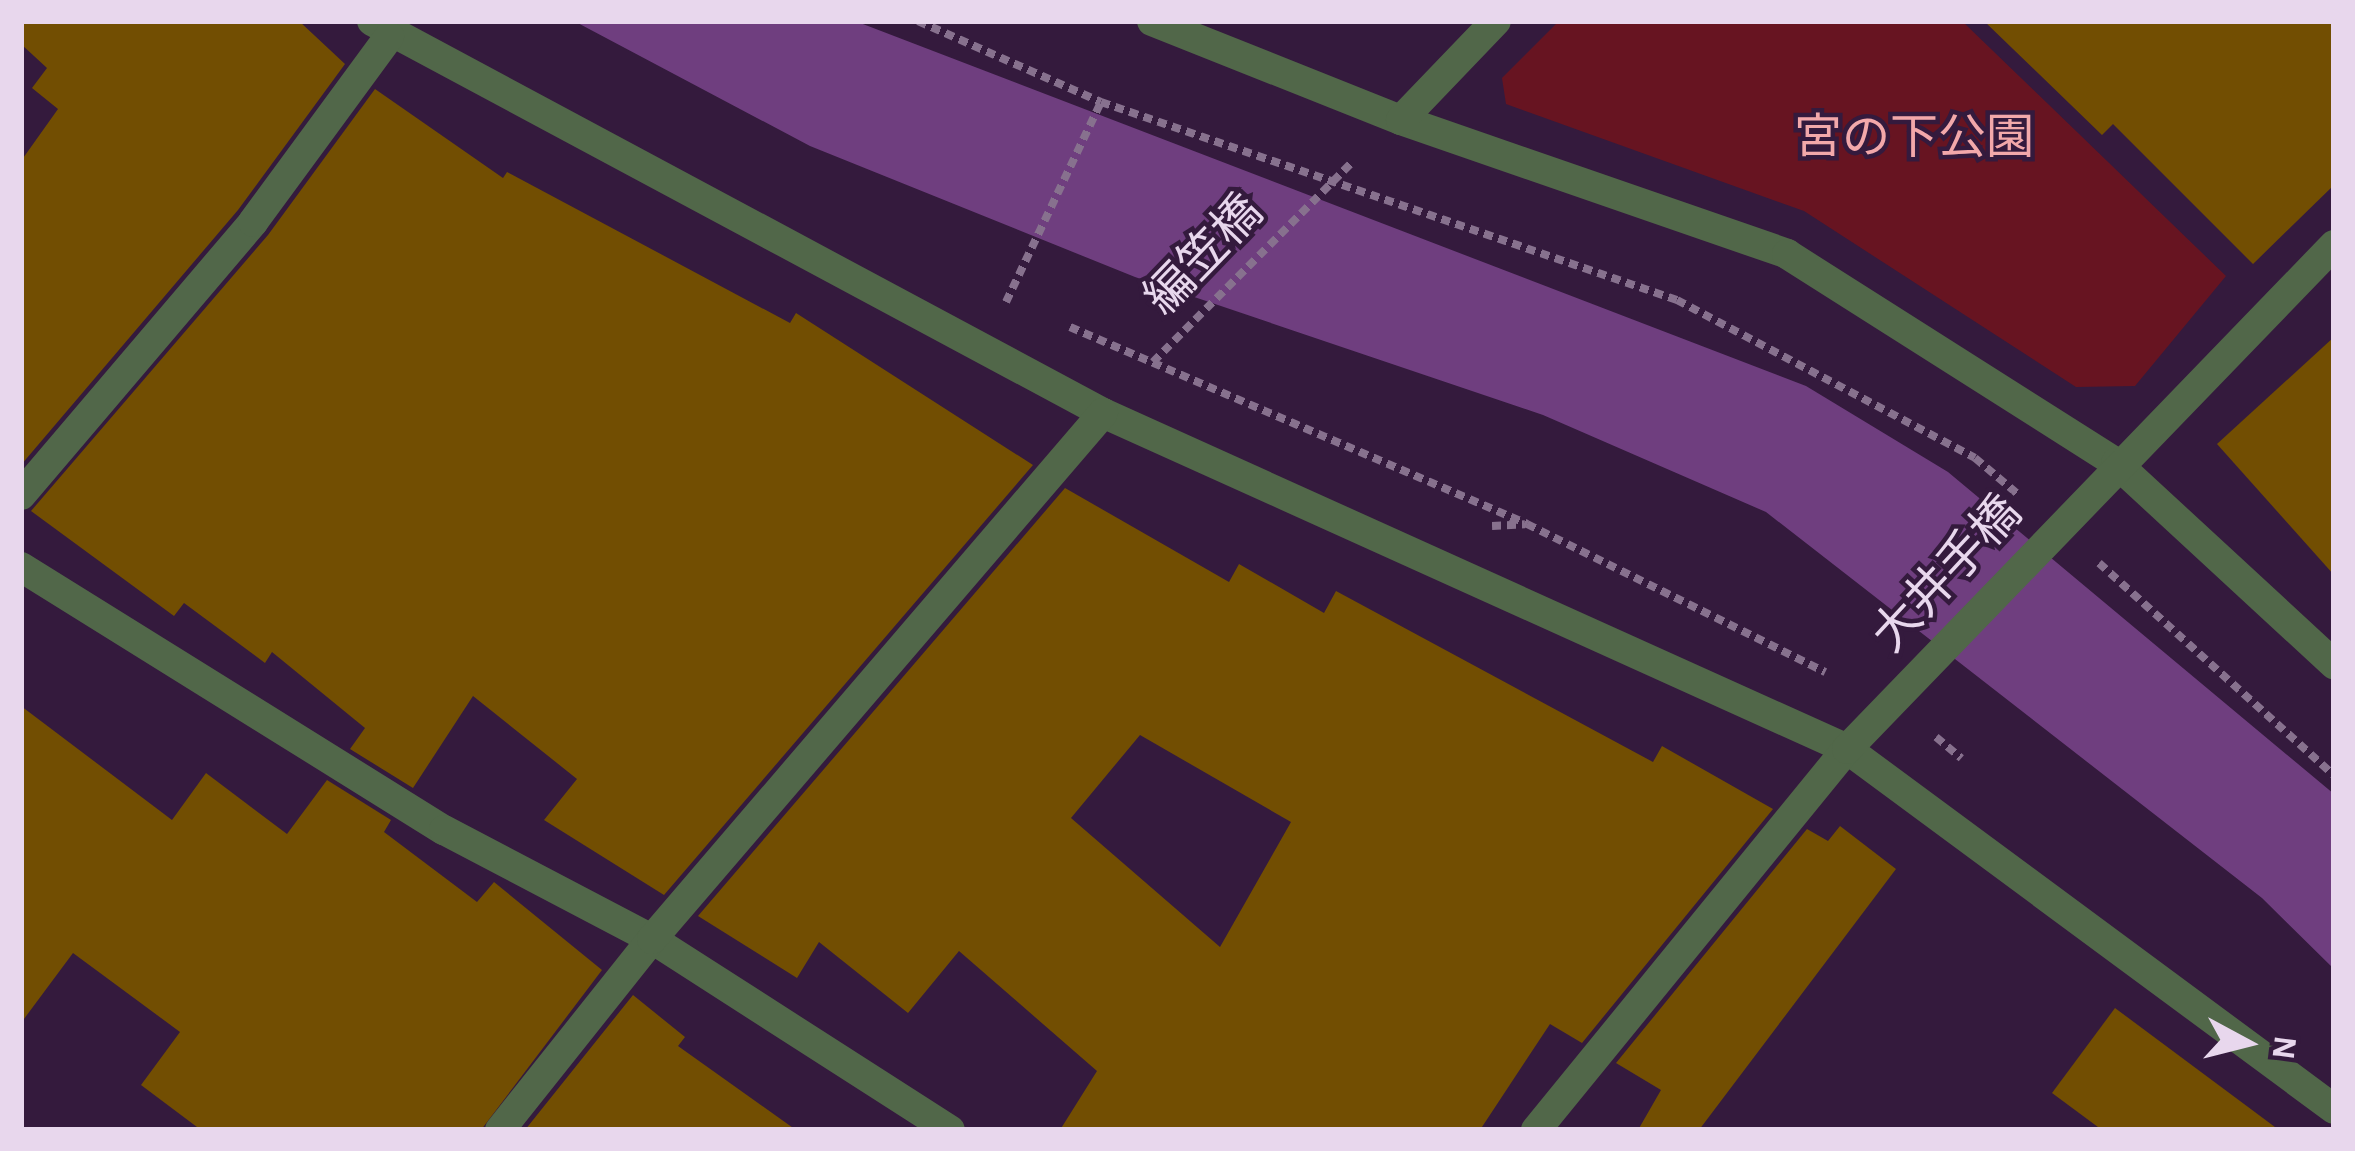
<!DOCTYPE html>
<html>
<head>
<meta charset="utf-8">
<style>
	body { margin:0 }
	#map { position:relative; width:2355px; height:1151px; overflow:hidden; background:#341a3d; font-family:"Alegreya Sans","Noto Sans JP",sans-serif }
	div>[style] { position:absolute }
	.green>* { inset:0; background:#671421 }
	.water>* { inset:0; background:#6f3e7f }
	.building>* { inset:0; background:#724e02 }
	.path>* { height:8px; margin-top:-4px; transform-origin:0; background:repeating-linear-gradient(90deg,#87718e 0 9px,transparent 0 15px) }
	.minor>* { height:30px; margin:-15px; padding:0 15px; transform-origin:15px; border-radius:15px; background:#516749 }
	span { translate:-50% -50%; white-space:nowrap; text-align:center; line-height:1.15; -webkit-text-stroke:9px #341a3d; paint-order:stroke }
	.park-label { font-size:48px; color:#f2a8aa }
	.street-label { font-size:48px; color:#e8d7ed }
	.frame { position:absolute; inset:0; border:24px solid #e8d7ed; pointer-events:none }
	.north { position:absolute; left:2187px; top:983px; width:120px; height:120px; -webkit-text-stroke:9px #341a3d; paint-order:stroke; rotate:97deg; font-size:33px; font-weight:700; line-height:48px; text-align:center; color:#e8d7ed }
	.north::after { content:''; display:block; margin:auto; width:42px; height:54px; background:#e8d7ed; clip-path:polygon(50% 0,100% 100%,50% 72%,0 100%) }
</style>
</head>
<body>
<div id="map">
	<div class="green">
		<div style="clip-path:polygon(1559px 21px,1962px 21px,2226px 276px,2135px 386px,2076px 387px,1804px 211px,1506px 104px,1502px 78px)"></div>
	</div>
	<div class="water">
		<div style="clip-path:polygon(574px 21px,855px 21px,1806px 386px,1948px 472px,2334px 794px,2334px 969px,2262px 898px,1766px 512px,1543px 415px,1135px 277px,810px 146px)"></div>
	</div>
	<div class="building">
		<div style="clip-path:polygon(21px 21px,299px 21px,345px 64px,238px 210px,21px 465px,21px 161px,58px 109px,32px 88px,47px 68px,21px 44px)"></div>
		<div style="clip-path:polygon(1984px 21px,2334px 21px,2334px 185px,2253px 264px,2113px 124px,2102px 135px)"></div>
		<div style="clip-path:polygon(375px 89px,503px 178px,507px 172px,790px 323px,796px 313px,1033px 465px,664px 895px,544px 820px,577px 779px,473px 696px,413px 788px,350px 749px,365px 728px,272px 652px,265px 663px,184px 603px,174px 616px,31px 511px,268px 235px)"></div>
		<div style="clip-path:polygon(2334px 337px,2334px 575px,2217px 444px)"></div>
		<div style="clip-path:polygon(evenodd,1065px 488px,1229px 582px,1239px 564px,1324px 613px,1336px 591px,1653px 762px,1662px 746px,1773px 809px,1582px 1043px,1550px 1024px,1480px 1130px,1060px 1130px,1097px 1071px,959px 951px,908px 1013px,819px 942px,797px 978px,698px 916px,1065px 488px,1140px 735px,1291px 822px,1220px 947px,1071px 818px,1140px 735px)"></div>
		<div style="clip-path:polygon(21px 706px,172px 820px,206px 773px,287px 834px,327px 780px,391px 820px,384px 832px,477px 902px,494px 882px,602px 970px,481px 1130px,201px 1130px,141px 1085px,180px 1032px,73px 953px,21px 1023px)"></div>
		<div style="clip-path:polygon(1840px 826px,1896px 869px,1699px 1130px,1638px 1130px,1661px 1090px,1616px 1063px,1807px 829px,1828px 841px)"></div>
		<div style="clip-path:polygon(633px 995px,685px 1037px,678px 1046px,796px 1130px,525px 1130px)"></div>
		<div style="clip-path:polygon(2115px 1008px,2279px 1130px,2102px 1130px,2052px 1093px)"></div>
	</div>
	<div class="path">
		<div style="left:918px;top:21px;width:200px;rotate:23.9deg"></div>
		<div style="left:1101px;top:102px;width:609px;rotate:18.97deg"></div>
		<div style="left:1677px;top:300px;width:337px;rotate:27.9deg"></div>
		<div style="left:1975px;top:458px;width:57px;rotate:40.1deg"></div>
		<div style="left:1006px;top:302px;width:221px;rotate:-64.6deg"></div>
		<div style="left:1070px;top:327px;width:498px;rotate:23.3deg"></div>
		<div style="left:1527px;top:524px;width:333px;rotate:26.4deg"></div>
		<div style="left:1153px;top:362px;width:285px;rotate:-45.1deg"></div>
		<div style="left:1492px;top:526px;width:33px;rotate:-3deg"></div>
		<div style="left:2099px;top:563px;width:316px;rotate:42.1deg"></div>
		<div style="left:1936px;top:737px;width:33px;rotate:40deg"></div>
	</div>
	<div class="minor">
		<div style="left:372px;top:21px;width:829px;rotate:28.2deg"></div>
		<div style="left:1103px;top:413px;width:816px;rotate:24.3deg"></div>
		<div style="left:1847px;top:749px;width:606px;rotate:36.47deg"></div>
		<div style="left:1152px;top:21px;width:268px;rotate:21.7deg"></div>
		<div style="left:1401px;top:120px;width:409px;rotate:19.1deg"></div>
		<div style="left:1787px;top:254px;width:390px;rotate:32.4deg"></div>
		<div style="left:2116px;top:463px;width:297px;rotate:42.7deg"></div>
		<div style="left:1401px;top:120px;width:137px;rotate:-46.2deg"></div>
		<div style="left:21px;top:495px;width:358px;rotate:-49.6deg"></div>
		<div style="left:253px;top:222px;width:230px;rotate:-53.7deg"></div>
		<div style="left:21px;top:567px;width:498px;rotate:31.9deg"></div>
		<div style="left:444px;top:830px;width:235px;rotate:27.7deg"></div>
		<div style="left:652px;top:939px;width:354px;rotate:32.7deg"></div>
		<div style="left:500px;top:1130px;width:244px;rotate:-51.5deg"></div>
		<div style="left:652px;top:939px;width:693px;rotate:-49.39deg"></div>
		<div style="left:1536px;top:1130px;width:492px;rotate:-50.8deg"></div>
		<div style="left:1847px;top:749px;width:701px;rotate:-45.98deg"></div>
	</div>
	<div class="park-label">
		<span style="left:1914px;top:140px">宮の下公園</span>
	</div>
	<div class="street-label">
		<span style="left:1205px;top:256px;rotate:-46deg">編笠橋</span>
		<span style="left:1948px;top:575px;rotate:-47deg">大井手橋</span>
	</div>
	<div class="frame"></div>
	<div class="north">N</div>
</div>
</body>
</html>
